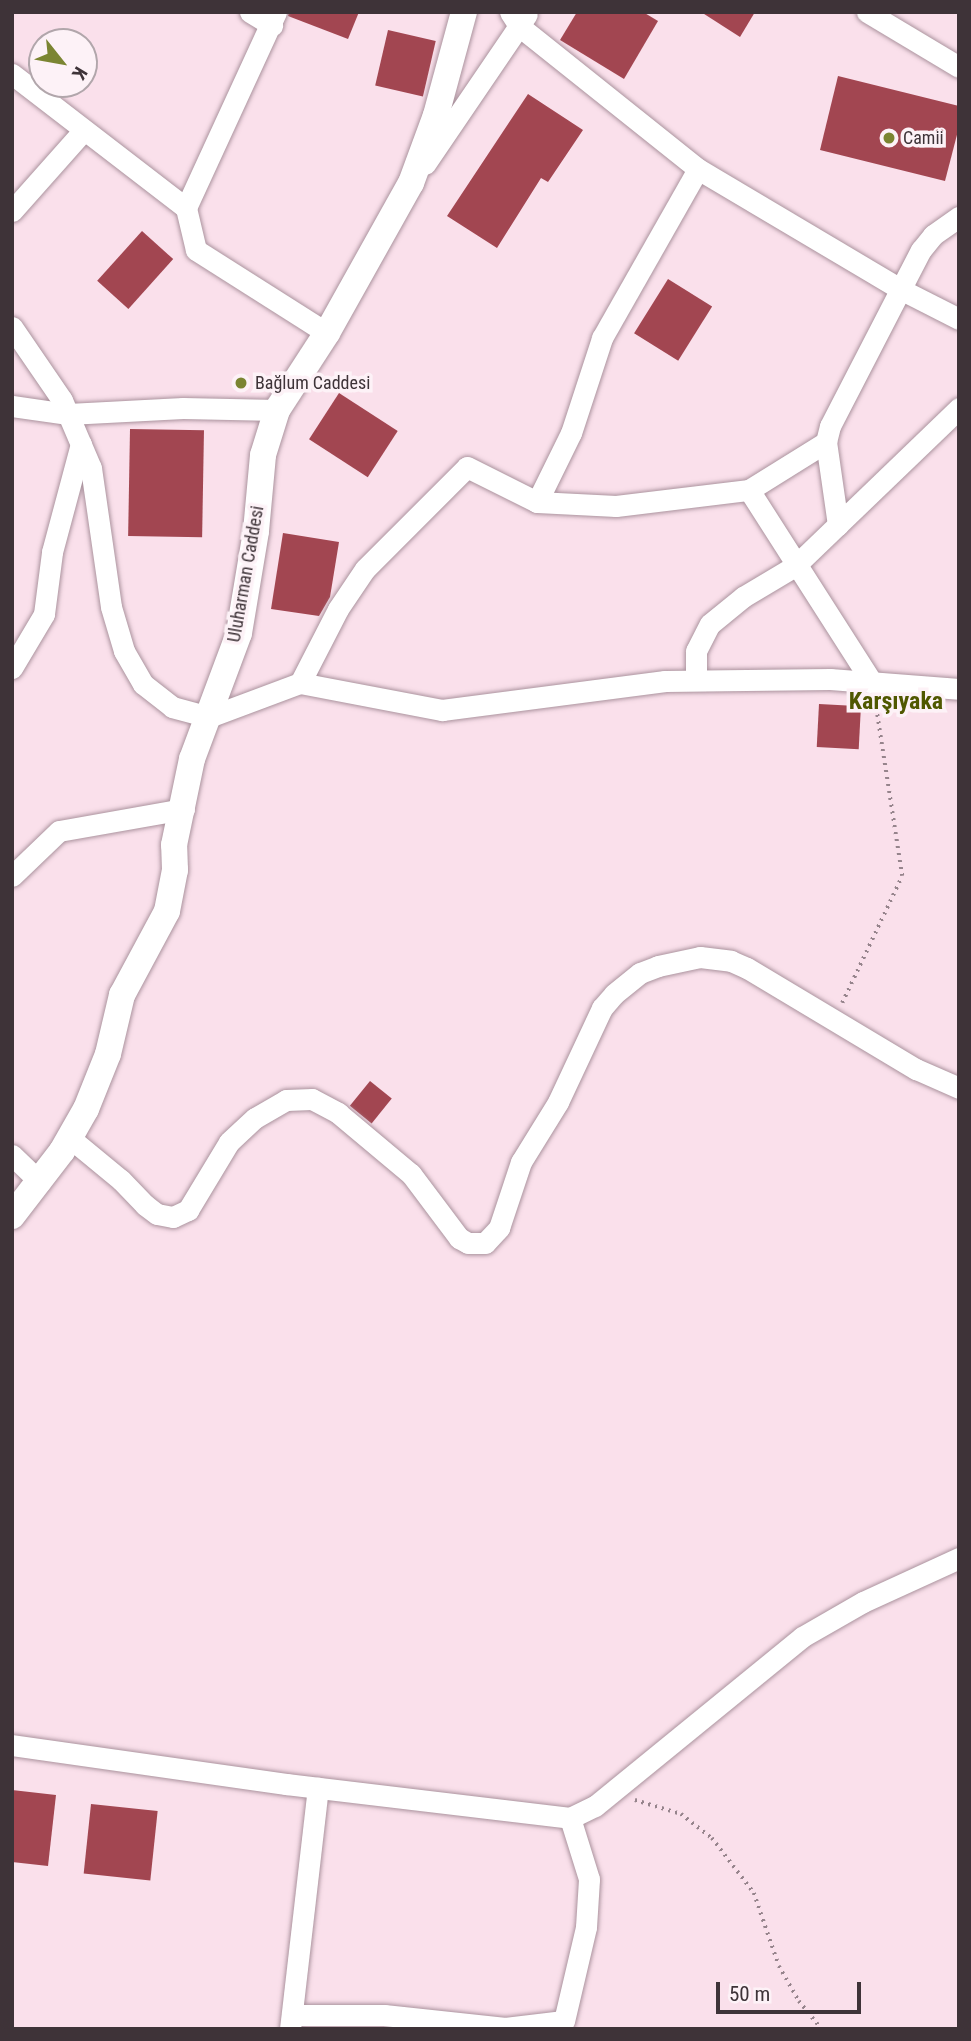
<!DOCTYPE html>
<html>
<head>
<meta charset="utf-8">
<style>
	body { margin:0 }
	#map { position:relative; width:971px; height:2041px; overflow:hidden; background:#fae0eb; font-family:"Roboto Condensed",sans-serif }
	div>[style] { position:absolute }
	.building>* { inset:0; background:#a24651; transform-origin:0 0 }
	.path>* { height:3.5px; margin-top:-1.75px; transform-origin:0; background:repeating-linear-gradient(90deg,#96848c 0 2px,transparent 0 7px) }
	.roads { filter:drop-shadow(0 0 2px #ab939e) drop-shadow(0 0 2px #ab939e) }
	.minor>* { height:21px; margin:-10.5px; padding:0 10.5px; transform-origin:10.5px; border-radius:10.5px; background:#fff }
	.major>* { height:26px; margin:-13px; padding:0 13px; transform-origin:13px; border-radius:13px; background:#fff }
	.dots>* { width:19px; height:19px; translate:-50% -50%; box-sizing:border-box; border:4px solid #fdf2f7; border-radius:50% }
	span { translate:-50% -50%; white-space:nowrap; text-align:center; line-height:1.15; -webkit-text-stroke:7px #fdf2f7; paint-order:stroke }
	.poi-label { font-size:18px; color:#3e3338 }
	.left { translate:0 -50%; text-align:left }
	.street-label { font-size:18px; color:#3e3338 }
	.district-label { font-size:24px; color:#505800; font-weight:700 }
	.frame { position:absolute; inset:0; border:14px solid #3e3338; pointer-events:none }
	.north { position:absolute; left:28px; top:28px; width:70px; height:70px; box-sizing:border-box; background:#fdf2f7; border:2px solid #b1a6ab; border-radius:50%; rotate:121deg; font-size:19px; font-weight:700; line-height:28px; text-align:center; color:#3e3338 }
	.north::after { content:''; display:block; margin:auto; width:24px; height:32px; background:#7b8532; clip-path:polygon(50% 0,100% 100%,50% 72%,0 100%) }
	.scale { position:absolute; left:716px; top:1982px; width:145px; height:32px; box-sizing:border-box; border:4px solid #3e3338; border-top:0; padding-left:9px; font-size:21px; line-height:24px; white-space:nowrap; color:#3e3338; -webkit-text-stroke:5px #fdf2f7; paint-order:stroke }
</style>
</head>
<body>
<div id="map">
	<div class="building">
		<div style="clip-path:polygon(289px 12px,359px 12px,348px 39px,288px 16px)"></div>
		<div style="clip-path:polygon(577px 12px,643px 12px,658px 21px,624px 79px,560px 40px)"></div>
		<div style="clip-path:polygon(701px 12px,755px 12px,740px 37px)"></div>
		<div style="left:388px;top:30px;width:49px;height:57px;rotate:13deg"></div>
		<div style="clip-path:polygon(838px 76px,959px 106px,959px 127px,945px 181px,820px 150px)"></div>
		<div style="clip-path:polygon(528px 94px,583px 130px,548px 182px,541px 178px,497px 248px,447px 216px)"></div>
		<div style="left:142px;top:231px;width:42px;height:67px;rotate:42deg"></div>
		<div style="left:668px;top:279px;width:52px;height:64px;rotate:32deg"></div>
		<div style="left:339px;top:393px;width:70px;height:55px;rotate:33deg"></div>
		<div style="left:130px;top:429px;width:74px;height:107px;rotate:1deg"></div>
		<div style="clip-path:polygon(283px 533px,339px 542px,330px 597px,319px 616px,271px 609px)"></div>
		<div style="left:819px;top:704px;width:42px;height:43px;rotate:3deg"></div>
		<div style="left:370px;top:1081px;width:28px;height:32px;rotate:39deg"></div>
		<div style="clip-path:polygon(12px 1790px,56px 1795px,48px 1866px,12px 1862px)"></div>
		<div style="left:91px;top:1804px;width:67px;height:70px;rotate:6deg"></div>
	</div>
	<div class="path">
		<div style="left:842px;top:1003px;width:140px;rotate:-64.7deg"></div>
		<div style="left:902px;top:876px;width:177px;rotate:-98.8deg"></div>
		<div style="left:635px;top:1800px;width:48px;rotate:16.9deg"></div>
		<div style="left:681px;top:1814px;width:39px;rotate:38deg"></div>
		<div style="left:712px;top:1838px;width:69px;rotate:52.6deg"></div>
		<div style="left:754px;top:1893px;width:77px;rotate:71.1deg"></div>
		<div style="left:779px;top:1966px;width:40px;rotate:60.3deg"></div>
		<div style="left:799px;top:2001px;width:36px;rotate:51deg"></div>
	</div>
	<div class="roads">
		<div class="minor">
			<div style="left:250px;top:12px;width:26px;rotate:31deg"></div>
			<div style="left:276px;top:12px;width:216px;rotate:114.7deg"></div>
			<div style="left:186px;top:208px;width:43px;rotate:76.6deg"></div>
			<div style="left:196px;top:250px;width:155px;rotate:32.4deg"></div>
			<div style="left:510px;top:12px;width:17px;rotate:57deg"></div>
			<div style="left:519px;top:26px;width:229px;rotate:38.6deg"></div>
			<div style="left:698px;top:169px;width:235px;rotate:30.7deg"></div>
			<div style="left:900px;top:289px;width:66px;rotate:27deg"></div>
			<div style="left:867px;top:12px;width:107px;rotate:30.9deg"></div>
			<div style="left:12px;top:74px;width:220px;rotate:37.6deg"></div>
			<div style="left:425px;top:164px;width:181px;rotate:-55.8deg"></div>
			<div style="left:12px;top:211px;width:107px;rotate:-48.4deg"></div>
			<div style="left:12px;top:327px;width:88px;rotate:55.6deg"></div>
			<div style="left:62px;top:400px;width:74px;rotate:66.9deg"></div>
			<div style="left:91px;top:468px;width:140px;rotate:81.8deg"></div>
			<div style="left:111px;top:607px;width:46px;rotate:73.5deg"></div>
			<div style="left:124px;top:651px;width:38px;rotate:60deg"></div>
			<div style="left:143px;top:684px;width:37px;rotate:38deg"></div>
			<div style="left:172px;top:707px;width:38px;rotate:15deg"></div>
			<div style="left:209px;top:717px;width:97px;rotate:-20.5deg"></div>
			<div style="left:300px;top:683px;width:145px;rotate:10.8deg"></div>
			<div style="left:442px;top:710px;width:225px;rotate:-7.4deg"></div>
			<div style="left:665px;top:681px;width:165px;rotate:-0.7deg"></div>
			<div style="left:830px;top:679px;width:129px;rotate:4.4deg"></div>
			<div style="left:12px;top:406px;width:57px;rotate:8.1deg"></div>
			<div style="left:68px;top:414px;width:115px;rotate:-3deg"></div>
			<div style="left:183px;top:408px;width:94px;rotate:1.2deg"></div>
			<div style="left:749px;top:490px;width:228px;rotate:57.4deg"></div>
			<div style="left:537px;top:502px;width:77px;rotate:-63.8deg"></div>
			<div style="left:571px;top:433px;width:100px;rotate:-71.9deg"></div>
			<div style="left:602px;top:338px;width:194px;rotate:-60.4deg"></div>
			<div style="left:838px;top:525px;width:84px;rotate:-98.2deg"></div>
			<div style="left:826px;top:442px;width:16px;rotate:-76deg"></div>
			<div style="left:830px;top:426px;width:198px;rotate:-62.7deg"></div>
			<div style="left:921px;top:250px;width:19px;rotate:-51deg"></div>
			<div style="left:933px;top:235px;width:32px;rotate:-35deg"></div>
			<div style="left:12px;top:668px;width:63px;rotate:-59.3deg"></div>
			<div style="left:44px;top:614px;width:63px;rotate:-82.6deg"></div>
			<div style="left:52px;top:552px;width:112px;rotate:-75deg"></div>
			<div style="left:696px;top:680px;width:29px;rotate:-90deg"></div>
			<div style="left:696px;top:651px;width:30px;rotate:-63deg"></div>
			<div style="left:710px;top:624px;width:43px;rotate:-39.3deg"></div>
			<div style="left:743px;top:597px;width:61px;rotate:-30.8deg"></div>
			<div style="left:795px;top:566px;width:228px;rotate:-43.9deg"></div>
			<div style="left:300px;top:683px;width:83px;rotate:-62.8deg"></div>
			<div style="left:338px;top:609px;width:48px;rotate:-56deg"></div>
			<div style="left:365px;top:569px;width:144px;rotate:-45deg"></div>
			<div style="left:467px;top:467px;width:78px;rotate:26.6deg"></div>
			<div style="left:537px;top:502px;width:79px;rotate:2.9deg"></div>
			<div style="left:616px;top:506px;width:134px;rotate:-6.9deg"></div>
			<div style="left:749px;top:490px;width:91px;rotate:-31.9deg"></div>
			<div style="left:12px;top:876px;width:65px;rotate:-43.8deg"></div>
			<div style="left:59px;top:831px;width:127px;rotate:-10deg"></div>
			<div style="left:70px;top:1138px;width:66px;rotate:39.5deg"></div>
			<div style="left:121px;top:1180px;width:35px;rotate:46deg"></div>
			<div style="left:145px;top:1205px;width:15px;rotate:37deg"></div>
			<div style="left:157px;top:1214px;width:16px;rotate:11deg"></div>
			<div style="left:173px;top:1217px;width:17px;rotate:-25deg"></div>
			<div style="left:188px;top:1210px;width:79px;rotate:-58.9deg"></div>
			<div style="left:229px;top:1142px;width:35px;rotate:-43deg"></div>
			<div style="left:255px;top:1118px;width:36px;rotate:-30deg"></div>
			<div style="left:286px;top:1100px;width:26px;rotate:-2deg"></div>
			<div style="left:312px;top:1099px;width:30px;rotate:28deg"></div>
			<div style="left:338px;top:1113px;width:95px;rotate:39.9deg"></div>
			<div style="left:411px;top:1174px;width:80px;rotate:53.1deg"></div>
			<div style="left:459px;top:1238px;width:10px;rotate:29deg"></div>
			<div style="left:468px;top:1243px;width:17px"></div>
			<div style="left:485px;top:1243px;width:21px;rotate:-47deg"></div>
			<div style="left:499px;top:1228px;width:70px;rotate:-71.6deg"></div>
			<div style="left:521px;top:1162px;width:70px;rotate:-58.3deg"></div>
			<div style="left:558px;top:1102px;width:104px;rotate:-64.9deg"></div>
			<div style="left:602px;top:1008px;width:18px;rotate:-49deg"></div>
			<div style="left:614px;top:994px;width:33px;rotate:-39deg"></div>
			<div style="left:640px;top:973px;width:19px;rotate:-21deg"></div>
			<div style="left:658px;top:966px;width:43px;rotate:-12.1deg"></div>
			<div style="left:700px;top:957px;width:31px;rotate:7deg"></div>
			<div style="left:731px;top:961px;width:17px;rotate:24deg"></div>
			<div style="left:747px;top:968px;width:197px;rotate:30.9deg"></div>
			<div style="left:916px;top:1069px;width:47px;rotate:23.8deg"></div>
			<div style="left:12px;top:1155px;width:39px;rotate:44deg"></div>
			<div style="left:12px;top:1745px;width:277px;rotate:8.1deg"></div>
			<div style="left:286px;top:1784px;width:286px;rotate:6.8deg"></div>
			<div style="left:570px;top:1818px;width:28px;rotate:-26deg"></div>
			<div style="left:595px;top:1806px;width:267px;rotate:-39.2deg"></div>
			<div style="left:802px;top:1637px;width:70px;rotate:-29.8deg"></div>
			<div style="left:863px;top:1602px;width:106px;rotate:-24.6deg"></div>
			<div style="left:292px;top:2015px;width:92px"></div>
			<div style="left:384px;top:2015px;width:122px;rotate:6.1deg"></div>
			<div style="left:505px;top:2028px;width:59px;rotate:-6.8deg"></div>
			<div style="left:564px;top:2021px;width:97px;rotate:-76.8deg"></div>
			<div style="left:586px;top:1927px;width:48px;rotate:-86.4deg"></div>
			<div style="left:589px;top:1879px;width:64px;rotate:-107.3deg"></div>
			<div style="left:290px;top:2029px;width:243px;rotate:-83.4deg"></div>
		</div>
		<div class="major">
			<div style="left:12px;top:1216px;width:82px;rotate:-52.4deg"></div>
			<div style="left:62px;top:1151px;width:48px;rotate:-60.3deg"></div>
			<div style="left:86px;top:1109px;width:59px;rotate:-68.2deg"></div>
			<div style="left:108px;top:1054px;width:61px;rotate:-76.7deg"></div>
			<div style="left:122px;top:995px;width:95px;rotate:-61.8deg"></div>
			<div style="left:167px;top:911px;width:42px;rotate:-79deg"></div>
			<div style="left:175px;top:870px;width:25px;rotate:-92deg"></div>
			<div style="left:174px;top:845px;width:88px;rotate:-78.2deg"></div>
			<div style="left:192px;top:759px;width:134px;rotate:-69.5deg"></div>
			<div style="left:239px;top:633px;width:103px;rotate:-80.5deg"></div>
			<div style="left:256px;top:531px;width:76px;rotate:-84.7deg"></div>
			<div style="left:263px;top:455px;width:47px;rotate:-72.7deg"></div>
			<div style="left:277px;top:410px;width:92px;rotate:-57deg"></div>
			<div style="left:327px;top:333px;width:172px;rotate:-60.8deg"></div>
			<div style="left:411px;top:183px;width:72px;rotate:-69.8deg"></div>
			<div style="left:436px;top:115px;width:107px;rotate:-74.8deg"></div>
		</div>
	</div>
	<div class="dots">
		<div style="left:889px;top:138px;background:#7b8532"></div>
		<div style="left:241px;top:383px;background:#7b8532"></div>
	</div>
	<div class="poi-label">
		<span class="left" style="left:903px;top:138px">Camii</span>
		<span class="left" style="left:255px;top:383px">Bağlum Caddesi</span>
	</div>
	<div class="street-label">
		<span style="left:246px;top:574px;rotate:-80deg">Uluharman Caddesi</span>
	</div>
	<div class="district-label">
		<span style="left:896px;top:702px">Karşıyaka</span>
	</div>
	<div class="frame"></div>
	<div class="north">K</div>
	<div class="scale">50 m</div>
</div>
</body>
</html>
